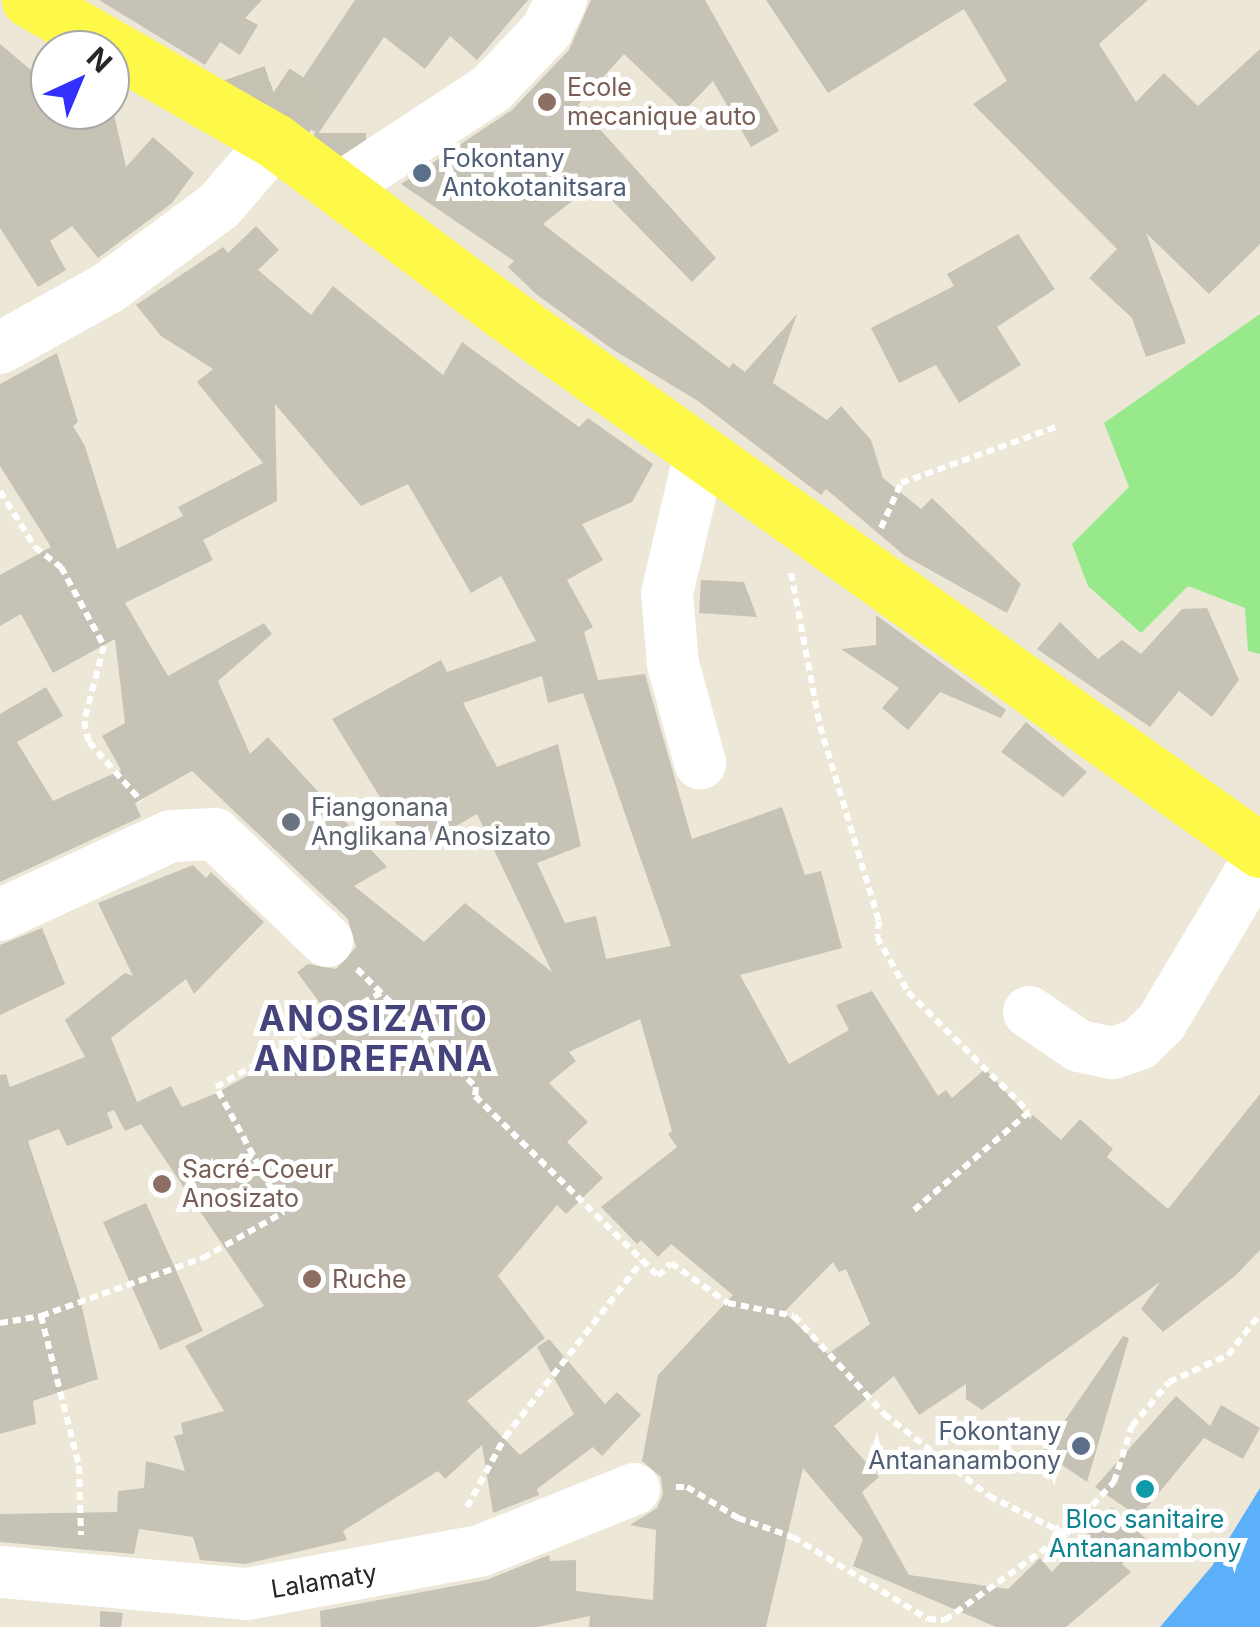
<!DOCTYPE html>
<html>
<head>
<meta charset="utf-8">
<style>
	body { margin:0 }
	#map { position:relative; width:1260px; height:1627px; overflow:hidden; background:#ece7d6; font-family:Inter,sans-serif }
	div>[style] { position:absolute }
	.green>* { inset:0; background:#98e98c }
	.water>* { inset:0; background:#5cb0fa }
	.building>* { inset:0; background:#c6c3b6; transform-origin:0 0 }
	.minor-tunnel>* { height:52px; margin-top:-26px; transform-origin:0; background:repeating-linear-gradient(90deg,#c5c1b3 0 52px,transparent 0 78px) }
	.path>* { height:6px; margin-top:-3px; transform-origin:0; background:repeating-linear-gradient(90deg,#fff 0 8px,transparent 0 13px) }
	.minor>* { height:52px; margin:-26px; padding:0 26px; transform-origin:26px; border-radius:26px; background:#fff }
	.major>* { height:55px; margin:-27.5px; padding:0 27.5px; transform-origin:27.5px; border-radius:27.5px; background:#fef948 }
	.dots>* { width:28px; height:28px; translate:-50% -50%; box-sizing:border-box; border:5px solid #fff; border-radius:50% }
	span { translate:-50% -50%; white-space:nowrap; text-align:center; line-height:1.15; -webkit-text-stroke:10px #fff; paint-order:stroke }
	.education-label { font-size:25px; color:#785e54 }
	.left { translate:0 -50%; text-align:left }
	.service-label { font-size:25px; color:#4e5e75 }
	.right { translate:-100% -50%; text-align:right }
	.worship-label { font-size:25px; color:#5b616d }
	.culture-label { font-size:25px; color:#0d838f }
	.street-label { font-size:25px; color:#272727 }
	.district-label { font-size:35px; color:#45437b; font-weight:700; letter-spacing:2.5px }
	.north { position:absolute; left:30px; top:30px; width:100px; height:100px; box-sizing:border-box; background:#fff; border:2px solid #a9a9a9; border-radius:50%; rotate:44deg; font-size:28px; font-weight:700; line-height:40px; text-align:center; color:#272727 }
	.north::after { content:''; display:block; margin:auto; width:35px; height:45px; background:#332fff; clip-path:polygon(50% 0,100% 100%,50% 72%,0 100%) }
</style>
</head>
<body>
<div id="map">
	<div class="green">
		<div style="clip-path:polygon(1260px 314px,1260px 654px,1248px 651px,1245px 608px,1188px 586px,1141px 633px,1088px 586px,1072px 544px,1129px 487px,1104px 423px)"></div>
	</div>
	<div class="water">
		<div style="clip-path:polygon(1260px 1488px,1260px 1627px,1160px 1627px,1212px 1566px)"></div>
	</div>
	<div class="building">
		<div style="clip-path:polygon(99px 0,262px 0,245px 18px,258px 25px,240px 55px,220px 42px,205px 65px)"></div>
		<div style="clip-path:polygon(355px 0,528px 0,477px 60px,450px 36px,425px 69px,384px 37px,318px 134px,282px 109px)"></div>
		<div style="clip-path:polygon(591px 0,705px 0,779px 131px,751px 147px,713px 81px,684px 111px,624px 54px,578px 105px,716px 258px,692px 282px,595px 183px,543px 224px,729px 368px,733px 363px,745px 372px,797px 314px,773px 383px,827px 420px,841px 406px,871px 440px,883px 478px,921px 509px,932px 498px,1021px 584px,1007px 613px,905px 556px,826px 489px,821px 495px,698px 401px,612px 349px,536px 294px,508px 267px,514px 261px,401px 184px,512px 110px,569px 50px)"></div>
		<div style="clip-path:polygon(766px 0,1148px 0,1099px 44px,1136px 102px,1164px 73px,1198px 106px,1260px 49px,1260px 244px,1209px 294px,1146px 233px,1186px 343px,1146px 357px,1132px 318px,1089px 278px,1117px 249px,973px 104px,1007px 81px,964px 9px,828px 93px)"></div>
		<div style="clip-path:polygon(0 44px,50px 86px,50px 110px,113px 110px,126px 167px,153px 137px,194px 173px,172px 203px,98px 258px,72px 226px,50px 241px,66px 270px,38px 287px,0 228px)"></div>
		<div style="clip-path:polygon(evenodd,256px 226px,279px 250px,258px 270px,311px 315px,333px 286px,443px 375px,462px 342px,579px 427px,588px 418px,653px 464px,632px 502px,582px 524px,603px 560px,567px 580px,593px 627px,584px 632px,598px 680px,645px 674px,692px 839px,782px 807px,805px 875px,821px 871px,842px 948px,740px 975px,789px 1064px,849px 1030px,836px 1005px,872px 991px,938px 1096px,946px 1090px,952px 1098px,985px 1069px,1030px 1119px,1033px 1115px,1061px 1140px,1080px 1119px,1113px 1149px,1107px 1157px,1168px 1209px,1260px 1094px,1260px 1250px,1235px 1276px,1163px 1332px,1141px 1309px,1160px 1282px,982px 1410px,966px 1399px,966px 1384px,919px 1415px,894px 1376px,834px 1426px,879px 1477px,862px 1492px,909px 1575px,1008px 1589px,1040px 1558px,1052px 1572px,1112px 1507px,1145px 1538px,1122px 1564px,1131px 1572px,1066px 1627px,996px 1627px,853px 1566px,863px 1539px,803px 1468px,766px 1627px,589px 1627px,590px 1616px,537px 1627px,321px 1627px,320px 1611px,486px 1580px,549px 1555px,550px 1561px,576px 1560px,576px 1591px,653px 1600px,656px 1530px,630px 1525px,657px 1508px,663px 1494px,661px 1477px,642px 1461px,658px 1375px,733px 1295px,671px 1244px,658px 1257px,641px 1240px,637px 1244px,601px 1207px,677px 1147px,668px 1134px,672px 1131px,640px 1019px,569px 1052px,576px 1061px,549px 1083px,588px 1122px,567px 1142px,603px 1178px,566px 1214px,557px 1205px,498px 1276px,545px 1338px,467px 1401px,520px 1455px,574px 1414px,537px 1347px,549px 1339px,605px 1404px,617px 1392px,641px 1415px,602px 1456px,593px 1447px,537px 1489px,539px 1495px,493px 1513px,482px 1445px,445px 1479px,438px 1471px,343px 1531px,347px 1540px,246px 1564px,200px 1560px,193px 1537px,139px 1529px,134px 1554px,0 1542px,0 1514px,117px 1512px,118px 1491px,144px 1488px,146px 1461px,185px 1471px,174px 1436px,183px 1434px,181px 1423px,224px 1411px,185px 1346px,264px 1306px,141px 1124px,125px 1131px,114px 1110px,107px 1113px,113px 1128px,67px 1146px,59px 1129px,28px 1141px,79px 1294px,98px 1379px,33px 1401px,36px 1424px,0 1434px,0 1075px,6px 1074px,10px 1087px,85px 1057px,65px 1020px,125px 973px,133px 976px,98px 903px,193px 865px,206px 878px,211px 872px,264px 922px,194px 994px,186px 979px,111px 1038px,137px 1102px,171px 1086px,182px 1107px,217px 1093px,336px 1025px,297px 972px,308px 964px,336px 969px,356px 947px,348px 919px,192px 771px,135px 803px,141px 817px,0 882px,0 714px,46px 687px,63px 716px,17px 742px,53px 801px,121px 770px,102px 736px,125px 723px,115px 639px,53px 673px,21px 614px,0 626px,0 575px,51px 547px,0 466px,0 384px,57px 353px,78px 422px,73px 426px,85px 446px,117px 549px,183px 516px,178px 507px,263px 463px,197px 382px,213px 369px,161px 336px,136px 305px,223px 247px,228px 253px,256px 226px,275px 404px,361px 506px,408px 484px,471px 593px,501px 576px,536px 641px,447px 672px,441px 660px,332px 719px,413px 851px,477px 814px,552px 972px,465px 903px,424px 942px,354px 886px,387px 867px,268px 737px,250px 754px,218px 681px,272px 634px,264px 623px,168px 676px,125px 603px,213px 560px,203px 540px,277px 501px,275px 404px,256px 226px,542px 676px,548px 703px,583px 693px,671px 946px,606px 959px,596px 916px,565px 923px,537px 863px,581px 846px,558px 744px,497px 767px,463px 703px,542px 676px,256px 226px,833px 1262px,839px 1272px,846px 1269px,870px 1324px,828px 1354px,784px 1312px,833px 1262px)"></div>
		<div style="clip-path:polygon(1018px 234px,1055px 289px,997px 327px,1021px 365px,959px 403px,936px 365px,899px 383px,871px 328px,954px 286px,947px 274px)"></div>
		<div style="clip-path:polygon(701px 580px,744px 582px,757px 617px,699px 613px)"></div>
		<div style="clip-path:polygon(1207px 608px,1239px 680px,1212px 717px,1179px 691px,1150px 727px,1037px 649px,1060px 622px,1098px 659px,1122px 640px,1141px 654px,1182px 609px)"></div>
		<div style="clip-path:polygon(876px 615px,1006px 710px,1001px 718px,940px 692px,908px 730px,882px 708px,899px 688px,841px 649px,876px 645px)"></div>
		<div style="clip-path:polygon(1026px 722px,1087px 772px,1063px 797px,1001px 752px)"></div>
		<div style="clip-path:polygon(42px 928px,65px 984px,0 1015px,0 945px)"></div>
		<div style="left:146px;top:1203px;width:140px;height:47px;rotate:66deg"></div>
		<div style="clip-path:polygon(1123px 1336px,1129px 1338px,1087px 1482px,1043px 1452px)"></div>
		<div style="clip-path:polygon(1176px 1396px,1210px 1426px,1221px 1405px,1260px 1428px,1243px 1459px,1204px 1438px,1139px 1517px,1095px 1487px)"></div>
		<div style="clip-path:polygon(100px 1611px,123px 1613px,121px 1627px,100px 1627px)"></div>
	</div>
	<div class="minor-tunnel">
		<div style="left:224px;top:108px;width:54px;rotate:-19.4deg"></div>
		<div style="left:275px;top:90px;width:78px;rotate:33.5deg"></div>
		<div style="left:340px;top:133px;width:55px;rotate:90deg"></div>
	</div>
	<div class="path">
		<div style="left:0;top:491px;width:66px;rotate:58deg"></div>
		<div style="left:35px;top:547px;width:33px;rotate:38deg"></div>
		<div style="left:61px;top:567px;width:90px;rotate:61.4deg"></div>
		<div style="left:104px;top:646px;width:78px;rotate:104.9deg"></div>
		<div style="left:84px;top:721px;width:22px;rotate:77deg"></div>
		<div style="left:89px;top:742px;width:79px;rotate:48.6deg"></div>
		<div style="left:881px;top:528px;width:49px;rotate:-66deg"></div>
		<div style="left:901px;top:483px;width:165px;rotate:-19.9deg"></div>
		<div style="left:791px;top:573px;width:156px;rotate:79.3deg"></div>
		<div style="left:820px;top:726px;width:204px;rotate:73.2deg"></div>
		<div style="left:879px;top:921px;width:16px;rotate:97deg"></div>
		<div style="left:877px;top:937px;width:63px;rotate:60.6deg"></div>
		<div style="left:908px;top:992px;width:170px;rotate:44.8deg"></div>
		<div style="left:1029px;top:1112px;width:153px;rotate:139.5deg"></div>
		<div style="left:357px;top:969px;width:168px;rotate:44.8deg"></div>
		<div style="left:476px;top:1087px;width:9px;rotate:96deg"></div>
		<div style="left:475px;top:1096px;width:257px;rotate:44.5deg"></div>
		<div style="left:658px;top:1276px;width:18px;rotate:-45deg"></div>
		<div style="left:671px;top:1263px;width:70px;rotate:35.1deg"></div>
		<div style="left:728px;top:1303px;width:67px;rotate:11.1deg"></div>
		<div style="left:794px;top:1316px;width:133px;rotate:47.4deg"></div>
		<div style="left:884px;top:1414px;width:133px;rotate:38deg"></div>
		<div style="left:989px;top:1496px;width:86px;rotate:26.3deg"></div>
		<div style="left:41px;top:1316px;width:155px;rotate:75.8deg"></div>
		<div style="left:79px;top:1466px;width:69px;rotate:88.3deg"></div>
		<div style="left:0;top:1323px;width:42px;rotate:-9.7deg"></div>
		<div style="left:41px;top:1316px;width:172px;rotate:-19.7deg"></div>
		<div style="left:203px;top:1258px;width:93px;rotate:-29.6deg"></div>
		<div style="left:284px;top:1212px;width:142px;rotate:-118.5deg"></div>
		<div style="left:216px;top:1087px;width:191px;rotate:-29.8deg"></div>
		<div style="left:676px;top:1487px;width:11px"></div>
		<div style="left:687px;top:1487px;width:60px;rotate:31.3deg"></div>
		<div style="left:738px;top:1518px;width:58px;rotate:19.1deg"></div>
		<div style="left:793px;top:1537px;width:158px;rotate:31.3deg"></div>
		<div style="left:928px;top:1619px;width:17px;rotate:3deg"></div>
		<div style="left:945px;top:1620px;width:148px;rotate:-35.4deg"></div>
		<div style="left:1066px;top:1534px;width:71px;rotate:-47.3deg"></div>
		<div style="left:1114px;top:1482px;width:59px;rotate:-72.2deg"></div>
		<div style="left:1132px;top:1426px;width:57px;rotate:-49.9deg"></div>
		<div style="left:1169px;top:1382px;width:65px;rotate:-24.6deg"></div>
		<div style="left:1228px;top:1355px;width:52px;rotate:-52deg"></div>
		<div style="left:467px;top:1507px;width:80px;rotate:-61.5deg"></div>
		<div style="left:505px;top:1437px;width:223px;rotate:-52.1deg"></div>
	</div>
	<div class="minor">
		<div style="left:340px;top:188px;width:181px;rotate:-33.3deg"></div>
		<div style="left:491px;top:89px;width:81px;rotate:-46.5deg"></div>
		<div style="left:547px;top:30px;width:33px;rotate:-65deg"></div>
		<div style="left:0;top:348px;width:124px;rotate:-29.1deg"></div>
		<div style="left:108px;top:288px;width:138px;rotate:-36.5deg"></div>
		<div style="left:219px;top:206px;width:86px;rotate:-49.3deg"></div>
		<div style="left:700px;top:453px;width:145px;rotate:103.2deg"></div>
		<div style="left:667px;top:594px;width:70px;rotate:85.1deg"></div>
		<div style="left:673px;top:664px;width:103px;rotate:74.7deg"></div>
		<div style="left:0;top:915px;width:188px;rotate:-24.8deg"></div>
		<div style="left:171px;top:836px;width:44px;rotate:-2.6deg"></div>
		<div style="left:215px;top:834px;width:155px;rotate:43.7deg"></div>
		<div style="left:1029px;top:1012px;width:60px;rotate:34.2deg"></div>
		<div style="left:1079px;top:1046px;width:35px;rotate:12deg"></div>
		<div style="left:1113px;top:1053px;width:28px;rotate:-19deg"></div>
		<div style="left:1139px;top:1044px;width:30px;rotate:-44deg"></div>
		<div style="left:1161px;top:1023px;width:194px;rotate:-59.3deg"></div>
		<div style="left:0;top:1572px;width:248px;rotate:5.1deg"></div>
		<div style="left:247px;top:1594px;width:237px;rotate:-10.5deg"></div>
		<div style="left:480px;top:1551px;width:166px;rotate:-21.9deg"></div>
	</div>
	<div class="major">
		<div style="left:29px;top:0;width:284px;rotate:29.8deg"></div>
		<div style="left:275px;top:141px;width:284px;rotate:36.8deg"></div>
		<div style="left:502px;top:311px;width:930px;rotate:35.42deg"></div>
	</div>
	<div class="dots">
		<div style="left:547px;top:102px;background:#8d6e63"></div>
		<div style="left:422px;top:173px;background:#5c6f8a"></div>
		<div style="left:291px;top:822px;background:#6b7280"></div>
		<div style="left:162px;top:1184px;background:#8d6e63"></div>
		<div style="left:312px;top:1279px;background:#8d6e63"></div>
		<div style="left:1081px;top:1446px;background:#5c6f8a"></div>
		<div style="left:1145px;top:1489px;background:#0f9aa8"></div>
	</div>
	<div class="education-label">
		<span class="left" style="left:567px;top:102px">Ecole<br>mecanique auto</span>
		<span class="left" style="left:182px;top:1184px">Sacré-Coeur<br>Anosizato</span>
		<span class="left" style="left:332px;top:1279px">Ruche</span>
	</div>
	<div class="service-label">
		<span class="left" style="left:442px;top:173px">Fokontany<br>Antokotanitsara</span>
		<span class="right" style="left:1061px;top:1446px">Fokontany<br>Antananambony</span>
	</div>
	<div class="worship-label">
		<span class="left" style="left:311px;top:822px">Fiangonana<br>Anglikana Anosizato</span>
	</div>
	<div class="culture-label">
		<span style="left:1145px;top:1534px">Bloc sanitaire<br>Antananambony</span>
	</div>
	<div class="street-label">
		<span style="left:324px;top:1581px;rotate:-9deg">Lalamaty</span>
	</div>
	<div class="district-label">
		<span style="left:374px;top:1038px">ANOSIZATO<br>ANDREFANA</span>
	</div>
	<div class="north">N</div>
</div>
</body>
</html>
